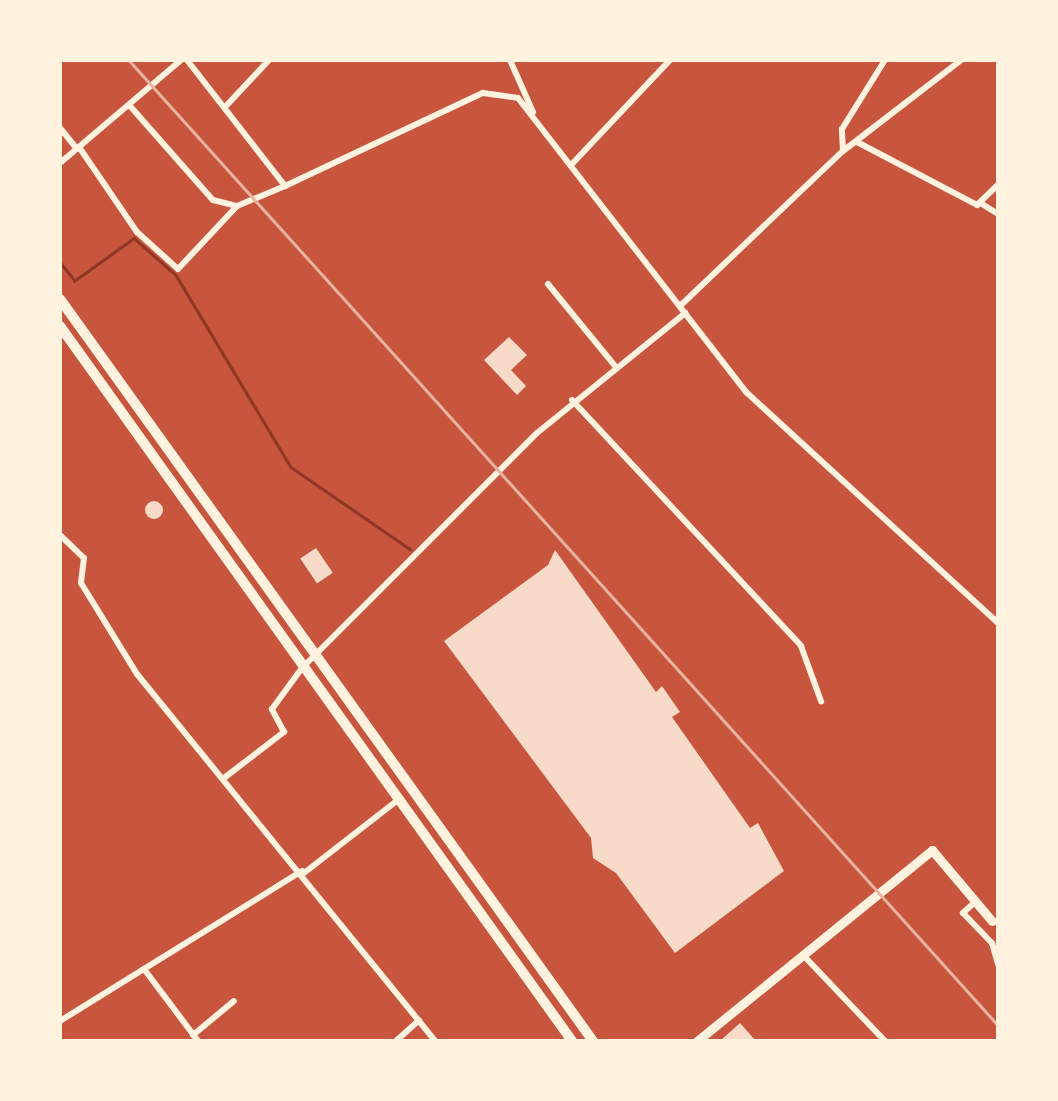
<!DOCTYPE html>
<html>
<head>
<meta charset="utf-8">
<style>
	body { margin:0 }
	#map { position:relative; width:1058px; height:1101px; overflow:hidden; background:#c8553d; font-family:"Sofia Sans Condensed",sans-serif }
	div>[style] { position:absolute }
	.stream>* { height:2.5px; margin:-1.25px; padding:0 1.25px; transform-origin:1.25px; border-radius:1.25px; background:#8f3625 }
	.building>* { inset:0; background:#f7dbc8; transform-origin:0 0 }
	.round { border-radius:50% }
	.minor>* { height:6px; margin:-3px; padding:0 3px; transform-origin:3px; border-radius:3px; background:#fff3e0 }
	.secondary>* { height:9px; margin:-4.5px; padding:0 4.5px; transform-origin:4.5px; border-radius:4.5px; background:#fff3e0 }
	.trunk>* { height:10px; margin:-5px; padding:0 5px; transform-origin:5px; border-radius:5px; background:#fff3e0 }
	.rail>* { height:2.5px; margin:-1.25px; padding:0 1.25px; transform-origin:1.25px; border-radius:1.25px; background:#e9b49f }
	span { translate:-50% -50%; white-space:nowrap; text-align:center; line-height:1.15; -webkit-text-stroke:10px #fff3e0; paint-order:stroke }
	.frame { position:absolute; inset:0; border:62px solid #fff3e0; pointer-events:none }
</style>
</head>
<body>
<div id="map">
	<div class="stream">
		<div style="left:60px;top:262px;width:21px;rotate:51deg"></div>
		<div style="left:74px;top:281px;width:74px;rotate:-35.6deg"></div>
		<div style="left:134px;top:238px;width:56px;rotate:41.4deg"></div>
		<div style="left:176px;top:275px;width:224px;rotate:59.1deg"></div>
		<div style="left:291px;top:467px;width:145px;rotate:34.6deg"></div>
	</div>
	<div class="building">
		<div style="clip-path:polygon(509px 337px,527px 355px,511px 370px,526px 386px,517px 395px,484px 360px)"></div>
		<div class="round" style="left:145px;top:501px;width:18px;height:18px"></div>
		<div style="left:316px;top:548px;width:30px;height:19px;rotate:56deg"></div>
		<div style="clip-path:polygon(555px 550px,656px 692px,662px 686px,680px 712px,672px 717px,750px 828px,758px 823px,784px 871px,675px 953px,616px 873px,593px 858px,591px 838px,444px 641px,548px 565px)"></div>
		<div style="clip-path:polygon(740px 1023px,756px 1041px,720px 1041px)"></div>
	</div>
	<div class="minor">
		<div style="left:187px;top:60px;width:160px;rotate:52.1deg"></div>
		<div style="left:285px;top:186px;width:219px;rotate:-25.2deg"></div>
		<div style="left:483px;top:93px;width:35px;rotate:8deg"></div>
		<div style="left:518px;top:98px;width:372px;rotate:52.2deg"></div>
		<div style="left:746px;top:392px;width:342px;rotate:42.5deg"></div>
		<div style="left:510px;top:60px;width:57px;rotate:66.1deg"></div>
		<div style="left:227px;top:105px;width:62px;rotate:-47deg"></div>
		<div style="left:130px;top:106px;width:125px;rotate:48.6deg"></div>
		<div style="left:213px;top:200px;width:25px;rotate:14deg"></div>
		<div style="left:237px;top:206px;width:52px;rotate:-22.6deg"></div>
		<div style="left:60px;top:128px;width:27px;rotate:51deg"></div>
		<div style="left:857px;top:142px;width:136px;rotate:27.7deg"></div>
		<div style="left:977px;top:205px;width:29px;rotate:-44deg"></div>
		<div style="left:79px;top:147px;width:103px;rotate:55.7deg"></div>
		<div style="left:137px;top:232px;width:55px;rotate:42.1deg"></div>
		<div style="left:178px;top:269px;width:86px;rotate:-46.9deg"></div>
		<div style="left:843px;top:151px;width:22px;rotate:-93deg"></div>
		<div style="left:842px;top:129px;width:81px;rotate:-58.1deg"></div>
		<div style="left:60px;top:163px;width:159px;rotate:-40.4deg"></div>
		<div style="left:572px;top:164px;width:143px;rotate:-46.7deg"></div>
		<div style="left:982px;top:204px;width:19px;rotate:32deg"></div>
		<div style="left:548px;top:284px;width:106px;rotate:50.7deg"></div>
		<div style="left:680px;top:306px;width:225px;rotate:-43.6deg"></div>
		<div style="left:843px;top:151px;width:149px;rotate:-37.6deg"></div>
		<div style="left:572px;top:400px;width:336px;rotate:47deg"></div>
		<div style="left:801px;top:646px;width:59px;rotate:70deg"></div>
		<div style="left:60px;top:535px;width:33px;rotate:44deg"></div>
		<div style="left:84px;top:558px;width:25px;rotate:97deg"></div>
		<div style="left:81px;top:583px;width:107px;rotate:58.4deg"></div>
		<div style="left:137px;top:674px;width:473px;rotate:50.9deg"></div>
		<div style="left:224px;top:778px;width:76px;rotate:-37.5deg"></div>
		<div style="left:284px;top:732px;width:26px;rotate:-118deg"></div>
		<div style="left:272px;top:709px;width:51px;rotate:-53.8deg"></div>
		<div style="left:302px;top:668px;width:332px;rotate:-45deg"></div>
		<div style="left:537px;top:433px;width:191px;rotate:-39deg"></div>
		<div style="left:304px;top:873px;width:120px;rotate:-37.9deg"></div>
		<div style="left:974px;top:903px;width:15px;rotate:138deg"></div>
		<div style="left:963px;top:913px;width:42px;rotate:46deg"></div>
		<div style="left:992px;top:943px;width:22px;rotate:74deg"></div>
		<div style="left:803px;top:955px;width:119px;rotate:46.4deg"></div>
		<div style="left:144px;top:969px;width:90px;rotate:53.1deg"></div>
		<div style="left:60px;top:1021px;width:285px;rotate:-31.8deg"></div>
		<div style="left:193px;top:1035px;width:53px;rotate:-39.7deg"></div>
		<div style="left:396px;top:1041px;width:31px;rotate:-42deg"></div>
	</div>
	<div class="secondary">
		<div style="left:697px;top:1041px;width:303px;rotate:-39.1deg"></div>
		<div style="left:932px;top:850px;width:93px;rotate:49.8deg"></div>
	</div>
	<div class="trunk">
		<div style="left:60px;top:299px;width:914px;rotate:54.31deg"></div>
		<div style="left:60px;top:326px;width:879px;rotate:54.39deg"></div>
	</div>
	<div class="rail">
		<div style="left:129px;top:60px;width:1299px;rotate:48deg"></div>
	</div>
	<div class="frame"></div>
</div>
</body>
</html>
